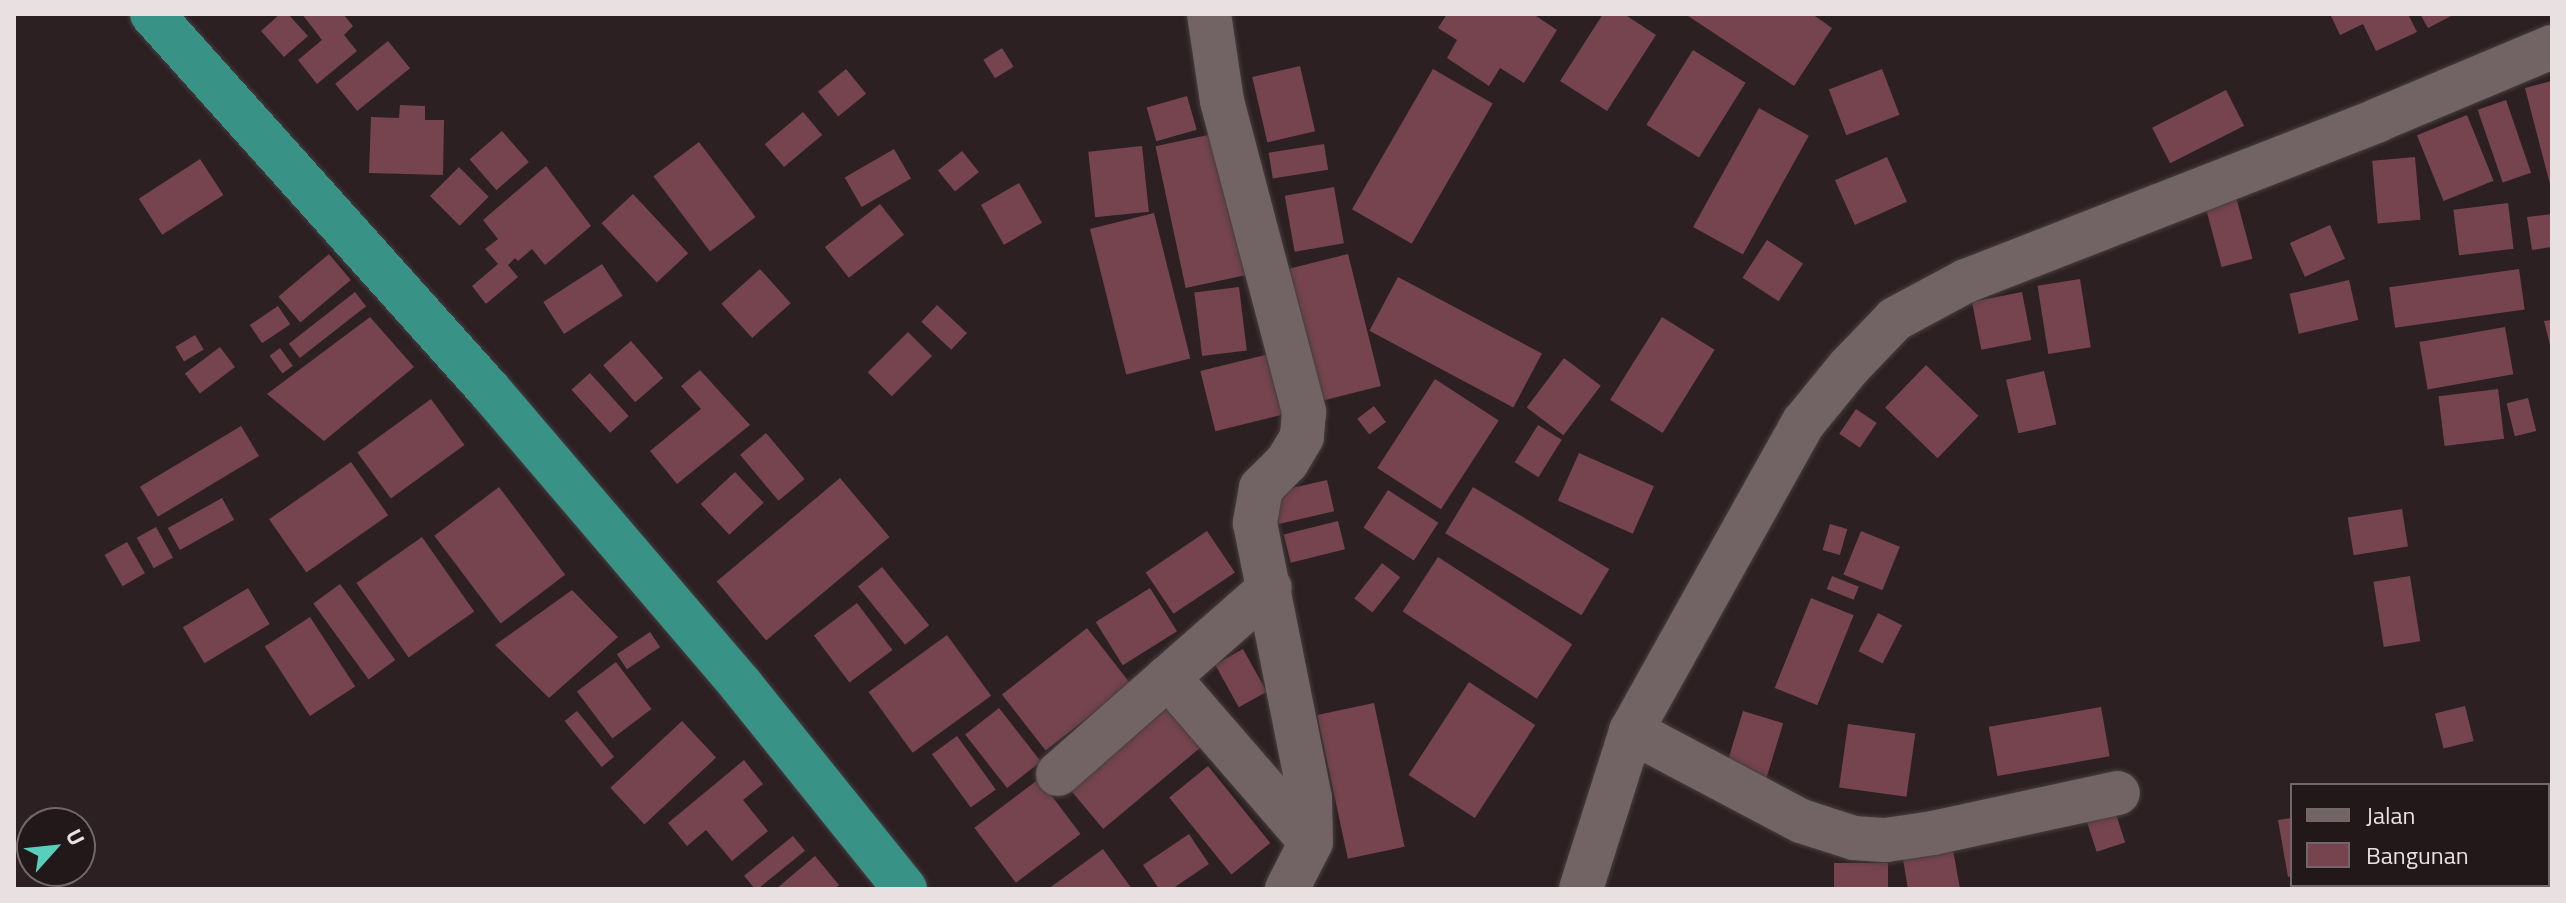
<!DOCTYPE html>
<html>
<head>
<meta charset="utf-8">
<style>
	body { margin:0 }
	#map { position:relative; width:2566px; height:903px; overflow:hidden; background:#2c2022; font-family:"Titillium Web",sans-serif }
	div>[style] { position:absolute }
	.building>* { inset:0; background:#75444e; transform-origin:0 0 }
	.roads { filter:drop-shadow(0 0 2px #473d3f) drop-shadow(0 0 2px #473d3f) }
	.minor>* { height:44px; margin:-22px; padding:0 22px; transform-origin:22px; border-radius:22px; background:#726365 }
	.trunk>* { height:44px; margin:-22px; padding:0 22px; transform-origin:22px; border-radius:22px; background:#389286 }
	span { translate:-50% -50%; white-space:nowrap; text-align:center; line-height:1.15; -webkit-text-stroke:6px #221719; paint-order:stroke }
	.frame { position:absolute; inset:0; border:16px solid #e9e0e1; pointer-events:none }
	.legend { position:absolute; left:2290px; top:783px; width:260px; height:104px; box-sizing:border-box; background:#221719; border:2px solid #726769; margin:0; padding:10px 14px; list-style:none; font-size:24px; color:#e9e0e1 }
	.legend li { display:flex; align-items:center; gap:16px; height:40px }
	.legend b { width:40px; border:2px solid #726769 }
	.north { position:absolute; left:16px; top:807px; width:80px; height:80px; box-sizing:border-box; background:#221719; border:2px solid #726769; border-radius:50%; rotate:63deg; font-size:22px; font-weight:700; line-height:32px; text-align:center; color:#e9e0e1 }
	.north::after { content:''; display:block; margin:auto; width:28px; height:36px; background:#5acebd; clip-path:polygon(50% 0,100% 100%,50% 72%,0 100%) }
</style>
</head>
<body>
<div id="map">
	<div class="building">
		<div style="clip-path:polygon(280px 14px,288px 14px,308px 36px,284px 57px,261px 31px)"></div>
		<div style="clip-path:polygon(302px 14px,343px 14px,353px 26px,344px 35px,357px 51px,317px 84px,298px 60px,322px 40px)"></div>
		<div style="clip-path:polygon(1447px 14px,1533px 14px,1557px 30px,1524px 83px,1500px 68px,1489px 86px,1447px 58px,1457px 40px,1438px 28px)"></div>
		<div style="clip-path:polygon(1603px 14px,1624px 14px,1656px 35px,1607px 111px,1560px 81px)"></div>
		<div style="clip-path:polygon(1685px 14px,1812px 14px,1832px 28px,1794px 86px)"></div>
		<div style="clip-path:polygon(2330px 14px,2408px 14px,2417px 32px,2376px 51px,2363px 24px,2340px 35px)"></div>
		<div style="clip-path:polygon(2420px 14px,2455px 14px,2428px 28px)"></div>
		<div style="left:388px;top:41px;width:35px;height:68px;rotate:51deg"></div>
		<div style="left:1002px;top:48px;width:22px;height:22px;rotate:58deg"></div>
		<div style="left:1693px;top:50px;width:62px;height:88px;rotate:32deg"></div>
		<div style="left:1300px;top:66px;width:67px;height:49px;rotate:77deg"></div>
		<div style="left:846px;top:69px;width:32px;height:36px;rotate:51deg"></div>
		<div style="left:1433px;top:69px;width:69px;height:162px;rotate:30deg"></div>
		<div style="left:1882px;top:69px;width:49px;height:57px;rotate:69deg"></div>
		<div style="clip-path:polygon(2552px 81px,2552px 187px,2551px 188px,2525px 88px)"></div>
		<div style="left:2226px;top:90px;width:40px;height:83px;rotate:63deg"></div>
		<div style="left:1187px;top:96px;width:35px;height:42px;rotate:74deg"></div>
		<div style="left:2506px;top:100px;width:77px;height:30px;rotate:71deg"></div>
		<div style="clip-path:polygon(400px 105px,425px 106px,425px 120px,444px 120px,443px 175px,369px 173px,371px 117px,399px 118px)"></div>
		<div style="left:1759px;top:108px;width:57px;height:136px;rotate:29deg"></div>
		<div style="left:803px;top:112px;width:30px;height:50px;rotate:50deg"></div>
		<div style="left:2467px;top:115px;width:71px;height:54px;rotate:68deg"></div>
		<div style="left:502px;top:131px;width:41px;height:43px;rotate:49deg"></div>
		<div style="left:1222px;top:132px;width:145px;height:68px;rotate:78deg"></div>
		<div style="left:699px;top:142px;width:94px;height:57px;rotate:53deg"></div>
		<div style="left:1324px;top:144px;width:26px;height:56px;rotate:81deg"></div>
		<div style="left:1142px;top:146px;width:66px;height:54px;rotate:84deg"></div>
		<div style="left:894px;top:149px;width:34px;height:57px;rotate:60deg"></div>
		<div style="left:962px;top:151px;width:27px;height:31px;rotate:51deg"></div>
		<div style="left:1887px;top:157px;width:49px;height:57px;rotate:66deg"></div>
		<div style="left:2415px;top:157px;width:63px;height:43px;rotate:85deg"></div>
		<div style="left:200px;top:159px;width:43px;height:73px;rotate:57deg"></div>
		<div style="clip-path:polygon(546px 166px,591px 226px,545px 265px,532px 249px,518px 261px,515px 258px,508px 265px,518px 277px,486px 304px,472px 286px,498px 264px,485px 249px,498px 239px,483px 220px)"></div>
		<div style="left:459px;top:167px;width:42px;height:41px;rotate:45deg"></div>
		<div style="left:1019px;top:183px;width:46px;height:44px;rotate:60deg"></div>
		<div style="left:1334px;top:187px;width:57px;height:50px;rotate:80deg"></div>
		<div style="left:633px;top:194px;width:81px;height:43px;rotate:47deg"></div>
		<div style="left:2236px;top:197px;width:64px;height:32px;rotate:75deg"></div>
		<div style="left:2508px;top:203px;width:46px;height:55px;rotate:83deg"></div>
		<div style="left:880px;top:204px;width:39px;height:70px;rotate:52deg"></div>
		<div style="left:1154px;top:213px;width:150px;height:66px;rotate:76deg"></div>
		<div style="clip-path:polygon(2552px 214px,2552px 247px,2532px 250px,2527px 217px)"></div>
		<div style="left:2330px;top:225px;width:37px;height:44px;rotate:66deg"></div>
		<div style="left:1767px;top:240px;width:43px;height:45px;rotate:33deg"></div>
		<div style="left:329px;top:254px;width:34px;height:66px;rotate:50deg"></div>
		<div style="left:1348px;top:254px;width:136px;height:71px;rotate:76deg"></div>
		<div style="left:602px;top:264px;width:38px;height:70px;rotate:57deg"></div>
		<div style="left:760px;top:269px;width:46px;height:52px;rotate:48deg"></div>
		<div style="left:2519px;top:269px;width:41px;height:131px;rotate:82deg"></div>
		<div style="left:1398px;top:277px;width:163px;height:61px;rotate:28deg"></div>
		<div style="left:2080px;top:279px;width:69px;height:43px;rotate:81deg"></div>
		<div style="left:2349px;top:280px;width:41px;height:61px;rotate:77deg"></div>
		<div style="left:1239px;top:287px;width:64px;height:45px;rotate:83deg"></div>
		<div style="left:355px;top:292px;width:18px;height:84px;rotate:52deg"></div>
		<div style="left:2022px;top:292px;width:49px;height:51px;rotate:79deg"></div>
		<div style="left:937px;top:305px;width:41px;height:23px;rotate:43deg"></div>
		<div style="left:278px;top:306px;width:22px;height:34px;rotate:56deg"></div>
		<div style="clip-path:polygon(370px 317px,414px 367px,324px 441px,267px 394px)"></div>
		<div style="left:1662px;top:317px;width:62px;height:98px;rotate:32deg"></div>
		<div style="clip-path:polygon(2552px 320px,2552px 349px,2551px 349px,2544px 321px)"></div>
		<div style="left:2505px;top:327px;width:48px;height:87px;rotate:80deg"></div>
		<div style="left:908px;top:332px;width:34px;height:57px;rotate:45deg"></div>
		<div style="left:195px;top:335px;width:17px;height:23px;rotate:59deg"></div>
		<div style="left:631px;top:341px;width:49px;height:37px;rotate:49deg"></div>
		<div style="left:220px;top:347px;width:25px;height:44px;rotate:53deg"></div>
		<div style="left:280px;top:348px;width:22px;height:13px;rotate:54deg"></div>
		<div style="left:1277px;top:352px;width:62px;height:79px;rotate:76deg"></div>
		<div style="left:1564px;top:358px;width:46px;height:62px;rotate:37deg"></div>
		<div style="left:1926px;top:365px;width:73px;height:59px;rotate:44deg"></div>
		<div style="clip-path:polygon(700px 370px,750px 425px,677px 484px,650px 451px,701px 409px,681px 386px)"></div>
		<div style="left:2044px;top:371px;width:55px;height:39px;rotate:77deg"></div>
		<div style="left:590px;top:373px;width:58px;height:25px;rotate:48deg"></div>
		<div style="left:1435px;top:379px;width:76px;height:106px;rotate:33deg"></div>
		<div style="left:2498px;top:389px;width:50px;height:60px;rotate:83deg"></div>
		<div style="left:2528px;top:398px;width:34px;height:22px;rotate:76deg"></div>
		<div style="left:431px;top:399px;width:57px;height:91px;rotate:54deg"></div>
		<div style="left:1374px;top:406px;width:20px;height:21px;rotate:53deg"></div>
		<div style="left:1856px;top:409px;width:25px;height:30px;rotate:34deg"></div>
		<div style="left:1538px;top:425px;width:28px;height:44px;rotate:32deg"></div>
		<div style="left:241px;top:426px;width:35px;height:118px;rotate:59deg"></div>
		<div style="left:766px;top:433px;width:60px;height:34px;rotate:50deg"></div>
		<div style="left:1579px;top:453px;width:82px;height:52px;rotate:24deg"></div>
		<div style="left:351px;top:462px;width:65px;height:100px;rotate:55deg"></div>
		<div style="left:735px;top:472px;width:42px;height:47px;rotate:47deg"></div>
		<div style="left:840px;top:478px;width:77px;height:161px;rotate:50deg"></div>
		<div style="left:1327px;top:480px;width:32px;height:58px;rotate:77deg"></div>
		<div style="left:499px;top:487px;width:110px;height:81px;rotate:53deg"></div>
		<div style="left:1473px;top:487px;width:159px;height:54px;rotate:31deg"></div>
		<div style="left:1388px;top:490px;width:60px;height:45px;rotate:33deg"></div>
		<div style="left:222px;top:498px;width:25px;height:62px;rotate:61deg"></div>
		<div style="left:2402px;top:509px;width:38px;height:55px;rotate:81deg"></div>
		<div style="left:1338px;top:521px;width:29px;height:56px;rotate:76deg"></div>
		<div style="left:1830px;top:524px;width:18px;height:27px;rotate:16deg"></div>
		<div style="left:156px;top:527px;width:35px;height:22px;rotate:61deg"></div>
		<div style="left:1207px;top:531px;width:50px;height:74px;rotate:56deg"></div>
		<div style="left:1861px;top:531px;width:42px;height:47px;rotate:22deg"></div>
		<div style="left:422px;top:537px;width:91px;height:80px;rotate:55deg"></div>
		<div style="left:127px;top:542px;width:36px;height:26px;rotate:60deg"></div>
		<div style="left:1438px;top:557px;width:160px;height:65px;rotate:33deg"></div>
		<div style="left:1382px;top:563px;width:23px;height:45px;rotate:38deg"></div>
		<div style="left:882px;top:567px;width:75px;height:31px;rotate:51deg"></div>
		<div style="left:1832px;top:576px;width:29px;height:14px;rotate:22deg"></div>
		<div style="left:2410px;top:576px;width:66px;height:37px;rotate:81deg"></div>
		<div style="left:340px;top:584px;width:94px;height:33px;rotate:54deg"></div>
		<div style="left:248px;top:588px;width:42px;height:76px;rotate:59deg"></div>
		<div style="left:1150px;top:588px;width:51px;height:64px;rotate:58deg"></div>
		<div style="clip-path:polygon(572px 590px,618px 637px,549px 698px,495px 645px)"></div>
		<div style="left:1811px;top:598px;width:46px;height:97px;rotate:22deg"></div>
		<div style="left:857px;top:603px;width:59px;height:54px;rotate:53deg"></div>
		<div style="left:1878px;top:613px;width:27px;height:43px;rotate:27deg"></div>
		<div style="left:310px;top:617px;width:83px;height:54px;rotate:57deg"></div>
		<div style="left:1087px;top:628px;width:71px;height:108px;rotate:52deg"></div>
		<div style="left:650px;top:632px;width:18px;height:40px;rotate:56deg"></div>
		<div style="left:947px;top:635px;width:75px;height:97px;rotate:54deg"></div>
		<div style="left:1243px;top:649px;width:49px;height:32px;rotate:61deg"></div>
		<div style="left:616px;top:662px;width:59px;height:49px;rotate:53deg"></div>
		<div style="left:1469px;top:682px;width:79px;height:111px;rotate:33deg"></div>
		<div style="left:1167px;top:692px;width:64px;height:137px;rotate:50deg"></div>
		<div style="left:1374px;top:703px;width:147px;height:58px;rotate:78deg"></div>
		<div style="left:2465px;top:706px;width:36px;height:31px;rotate:76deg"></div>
		<div style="left:2101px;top:707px;width:50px;height:114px;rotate:80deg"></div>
		<div style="left:999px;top:708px;width:68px;height:43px;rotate:52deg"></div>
		<div style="left:577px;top:711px;width:59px;height:16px;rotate:51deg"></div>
		<div style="left:1743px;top:711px;width:42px;height:57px;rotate:17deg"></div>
		<div style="left:682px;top:721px;width:50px;height:98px;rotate:47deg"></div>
		<div style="left:1848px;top:724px;width:68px;height:64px;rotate:8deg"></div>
		<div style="left:957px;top:736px;width:66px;height:31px;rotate:54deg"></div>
		<div style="clip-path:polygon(744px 760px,763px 784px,743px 800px,768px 831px,732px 861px,706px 830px,687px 846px,668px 823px)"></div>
		<div style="left:1208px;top:766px;width:99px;height:50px;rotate:51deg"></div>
		<div style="left:1039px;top:779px;width:69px;height:81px;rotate:53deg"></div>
		<div style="left:2115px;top:811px;width:33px;height:30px;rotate:72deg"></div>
		<div style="clip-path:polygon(2292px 818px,2292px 876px,2288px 877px,2278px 820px)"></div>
		<div style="clip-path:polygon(1189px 834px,1209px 864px,1172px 889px,1159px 889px,1143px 865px)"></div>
		<div style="left:793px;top:836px;width:19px;height:63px;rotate:51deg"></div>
		<div style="clip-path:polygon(1952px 844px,1960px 889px,1908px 889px,1902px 853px)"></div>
		<div style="clip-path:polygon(1103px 849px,1132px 889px,1048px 889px)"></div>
		<div style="clip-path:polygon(815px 856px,839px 885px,834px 889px,776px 889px)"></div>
		<div style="left:1888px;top:863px;width:26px;height:54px;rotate:90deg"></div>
	</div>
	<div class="roads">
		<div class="minor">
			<div style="left:1209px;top:14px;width:88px;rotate:81.5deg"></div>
			<div style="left:1222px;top:101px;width:322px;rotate:75.2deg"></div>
			<div style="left:1304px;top:412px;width:25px;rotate:95deg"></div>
			<div style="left:1302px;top:437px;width:29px;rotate:121deg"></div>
			<div style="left:1287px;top:462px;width:37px;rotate:135deg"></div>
			<div style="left:1261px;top:488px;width:36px;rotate:100deg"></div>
			<div style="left:1255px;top:523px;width:280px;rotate:78.7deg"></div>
			<div style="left:1310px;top:798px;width:44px;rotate:88.7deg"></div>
			<div style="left:1311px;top:842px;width:53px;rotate:117.1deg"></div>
			<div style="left:1168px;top:677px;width:218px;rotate:49.1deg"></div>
			<div style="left:1631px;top:731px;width:192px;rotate:27.9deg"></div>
			<div style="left:1801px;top:821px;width:56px;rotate:17.8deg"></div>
			<div style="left:1854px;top:838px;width:32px;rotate:4deg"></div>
			<div style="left:1886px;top:840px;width:48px;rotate:-8.5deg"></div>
			<div style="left:1933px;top:833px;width:189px;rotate:-12.2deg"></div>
			<div style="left:1058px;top:774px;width:282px;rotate:-41.3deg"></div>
			<div style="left:1581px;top:889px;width:166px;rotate:-72.4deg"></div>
			<div style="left:1631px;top:731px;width:354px;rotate:-60.8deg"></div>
			<div style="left:1804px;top:422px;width:71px;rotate:-50.7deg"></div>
			<div style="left:1849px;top:367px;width:66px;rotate:-46.2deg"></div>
			<div style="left:1895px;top:319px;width:81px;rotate:-28.2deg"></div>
			<div style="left:1966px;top:281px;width:442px;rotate:-21.3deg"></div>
			<div style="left:2378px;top:120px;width:189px;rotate:-22.8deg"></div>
		</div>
		<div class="trunk">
			<div style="left:152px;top:14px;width:506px;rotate:48.12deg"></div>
			<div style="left:490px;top:391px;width:387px;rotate:49.5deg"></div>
			<div style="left:741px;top:685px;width:262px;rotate:51.2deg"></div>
		</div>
	</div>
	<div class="frame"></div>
	<ul class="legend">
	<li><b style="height:10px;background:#726365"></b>Jalan</li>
	<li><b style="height:22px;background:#75444e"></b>Bangunan</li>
	</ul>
	<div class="north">U</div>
</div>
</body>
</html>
